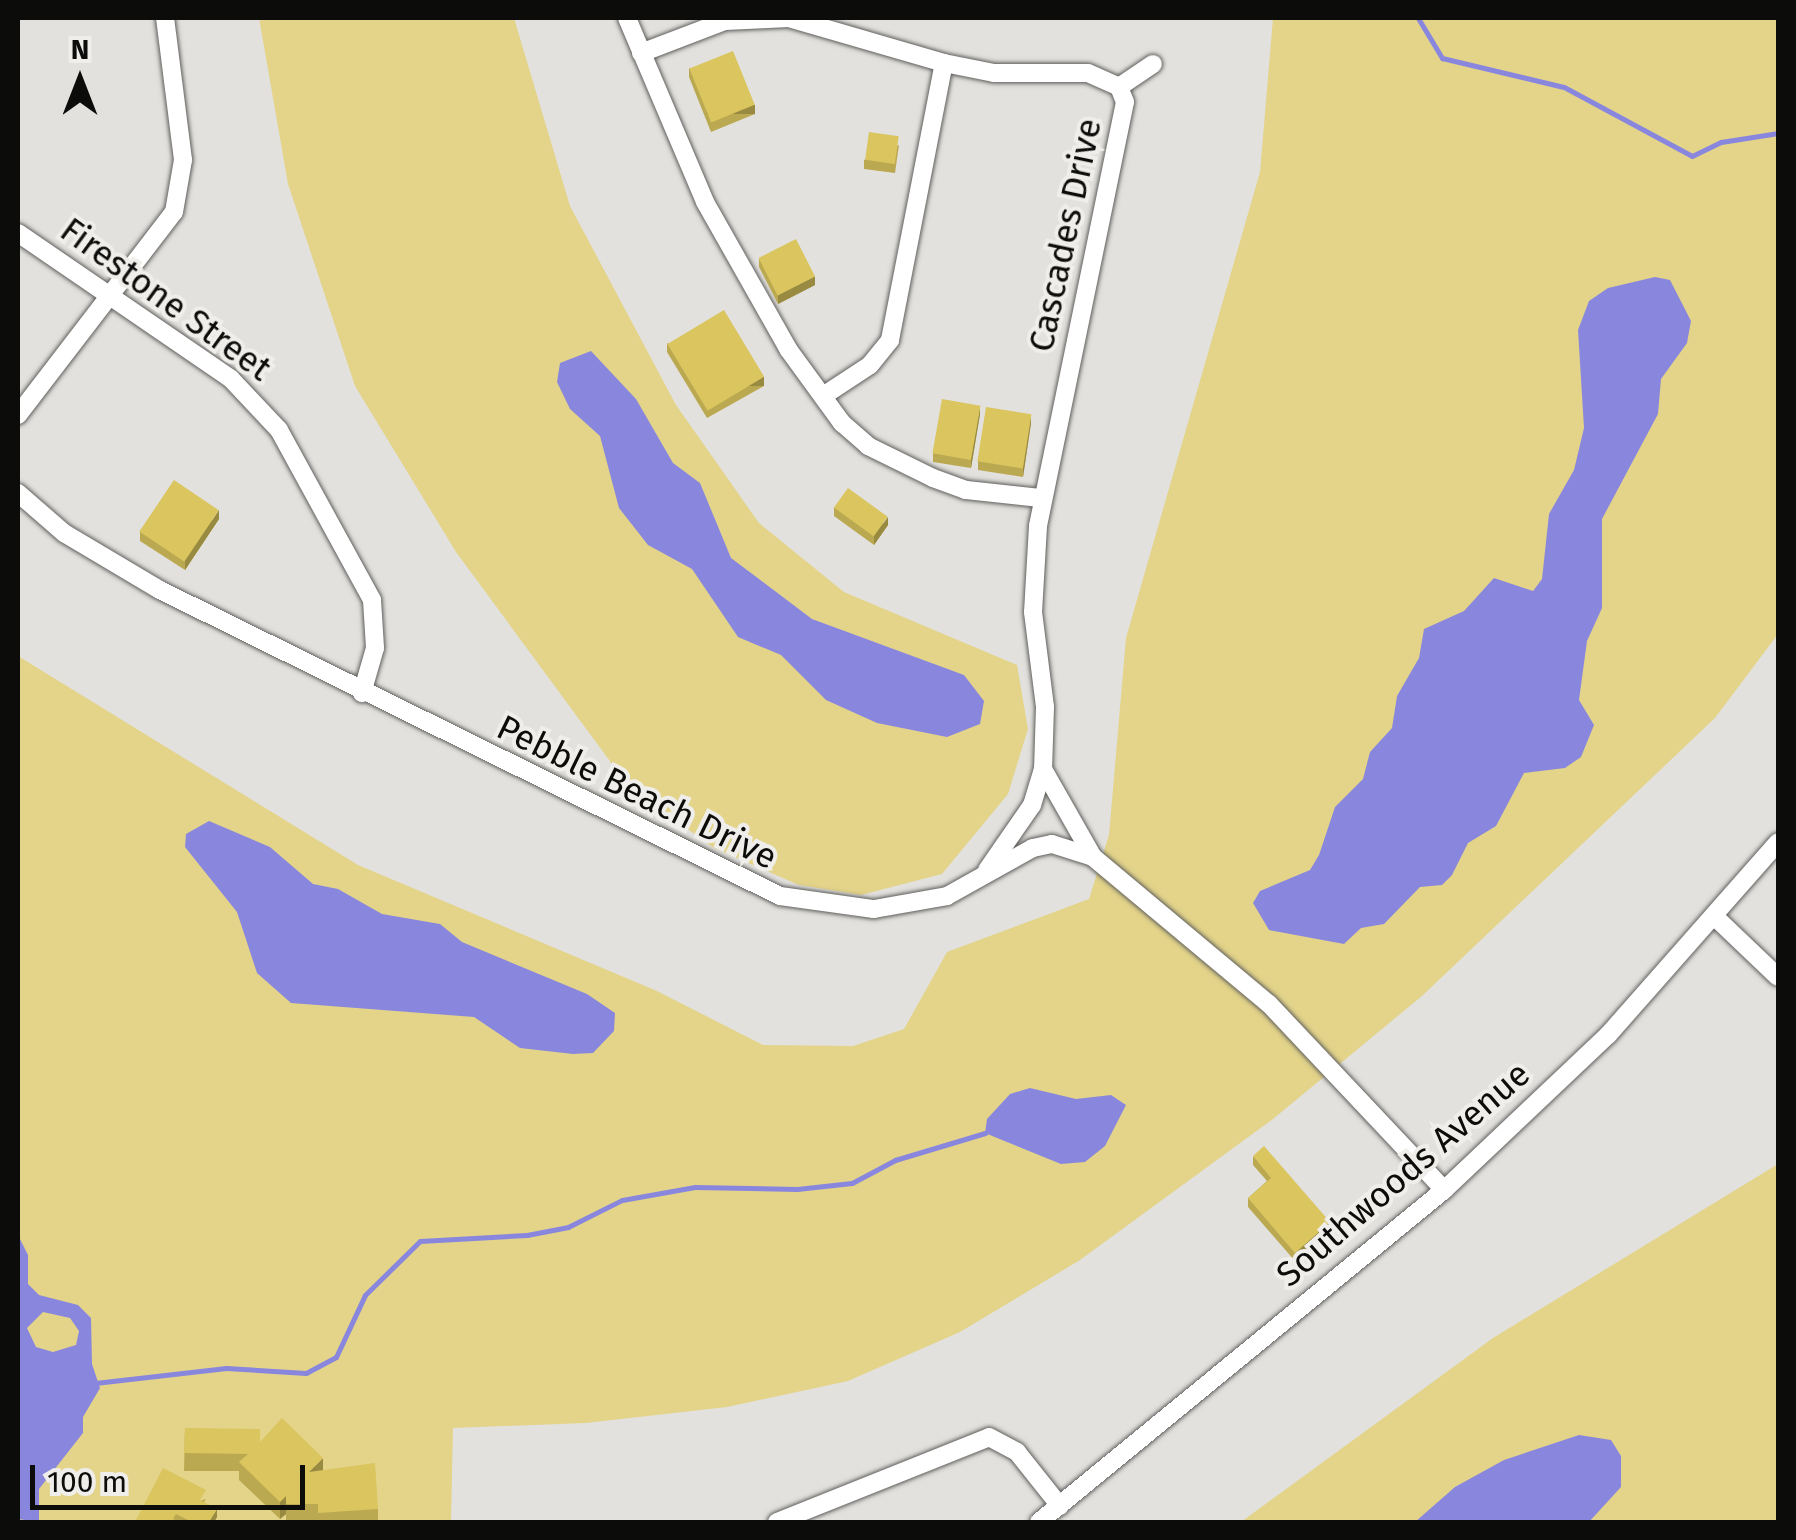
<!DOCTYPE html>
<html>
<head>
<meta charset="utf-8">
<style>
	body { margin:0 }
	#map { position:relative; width:1796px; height:1540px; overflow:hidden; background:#e2e1de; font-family:"Fira Sans",sans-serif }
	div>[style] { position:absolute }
	.green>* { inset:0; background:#e3d48a }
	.water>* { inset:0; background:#8987dd }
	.stream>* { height:5px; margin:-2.5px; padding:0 2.5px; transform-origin:2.5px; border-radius:2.5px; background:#8987dd }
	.roads { filter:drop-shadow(0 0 2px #605f5d) drop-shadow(0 0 2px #605f5d) }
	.street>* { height:18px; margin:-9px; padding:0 9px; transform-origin:9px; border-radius:9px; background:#fff }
	.wall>* { inset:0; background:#bba951 }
	.shaded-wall>* { inset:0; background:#998a42; transform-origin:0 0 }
	.building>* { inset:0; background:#dac55e; transform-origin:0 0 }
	span { translate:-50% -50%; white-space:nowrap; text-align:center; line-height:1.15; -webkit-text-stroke:8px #efeeeb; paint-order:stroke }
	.street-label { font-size:35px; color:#0c0c0b }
	.frame { position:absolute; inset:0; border:20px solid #0c0c0b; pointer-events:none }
	.north { position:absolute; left:30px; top:30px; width:100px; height:100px; -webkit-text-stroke:8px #efeeeb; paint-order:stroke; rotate:0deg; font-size:28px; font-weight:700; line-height:40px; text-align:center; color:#0c0c0b }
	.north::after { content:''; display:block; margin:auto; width:35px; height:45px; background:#0c0c0b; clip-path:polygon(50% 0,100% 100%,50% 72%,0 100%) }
	.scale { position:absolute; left:30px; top:1465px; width:275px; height:45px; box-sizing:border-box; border:5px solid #0c0c0b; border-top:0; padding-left:12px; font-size:30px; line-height:35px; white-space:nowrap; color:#0c0c0b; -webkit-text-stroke:8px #efeeeb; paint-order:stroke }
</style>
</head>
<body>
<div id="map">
	<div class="green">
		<div style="clip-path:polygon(259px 18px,514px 18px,570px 206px,676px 405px,759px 523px,844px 592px,1017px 665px,1028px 729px,1008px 794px,942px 874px,861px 895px,799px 885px,714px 848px,629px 787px,456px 552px,355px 386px,288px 184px)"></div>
		<div style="clip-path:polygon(1273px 18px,1778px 18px,1778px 634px,1715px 718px,1422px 996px,1273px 1119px,1080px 1260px,960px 1332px,848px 1381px,727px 1407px,586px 1423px,453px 1428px,451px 1522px,18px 1522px,18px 656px,358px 865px,657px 991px,763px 1045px,853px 1046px,904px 1029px,947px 952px,1089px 899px,1109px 835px,1126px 638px,1260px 172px)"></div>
		<div style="clip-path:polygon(1778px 1164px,1778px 1522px,1241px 1522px,1493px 1338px)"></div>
	</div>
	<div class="water">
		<div style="clip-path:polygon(1655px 277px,1670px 280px,1691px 321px,1687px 343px,1661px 379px,1658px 414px,1602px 519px,1602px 608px,1587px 641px,1579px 700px,1594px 725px,1581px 757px,1565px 768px,1524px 773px,1496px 826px,1468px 843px,1452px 875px,1442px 885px,1420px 887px,1384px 924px,1361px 928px,1344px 944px,1269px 930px,1253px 903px,1260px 891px,1310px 870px,1319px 855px,1335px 807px,1363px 779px,1370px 752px,1392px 728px,1397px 696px,1419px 658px,1424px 629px,1464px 611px,1494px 578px,1533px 591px,1542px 579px,1549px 514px,1574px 470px,1584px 428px,1578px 330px,1589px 301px,1608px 288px)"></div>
		<div style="clip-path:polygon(591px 351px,636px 399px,673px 463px,700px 483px,731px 558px,812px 619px,964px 675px,984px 701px,980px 724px,947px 737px,877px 723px,826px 700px,781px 655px,738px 637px,692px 569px,648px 545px,619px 508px,600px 436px,570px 409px,557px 382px,560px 363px)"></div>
		<div style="clip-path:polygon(209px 821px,270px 847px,313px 884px,338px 889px,382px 914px,440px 924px,462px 942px,587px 994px,615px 1013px,614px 1031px,593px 1053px,573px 1054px,520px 1048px,474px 1017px,291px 1003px,257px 973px,237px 912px,185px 847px,186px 834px)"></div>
		<div style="clip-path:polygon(1030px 1088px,1076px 1099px,1111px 1095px,1126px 1105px,1105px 1146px,1085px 1162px,1061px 1164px,985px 1133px,987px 1119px,1010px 1094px)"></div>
		<div style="clip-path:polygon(evenodd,18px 1235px,28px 1255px,28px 1284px,39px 1295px,78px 1305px,91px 1318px,92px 1364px,100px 1388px,83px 1417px,83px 1433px,39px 1489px,39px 1522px,18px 1519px,18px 1235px,43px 1312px,70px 1318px,79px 1331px,76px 1345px,53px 1352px,36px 1347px,27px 1328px,43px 1312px)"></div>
		<div style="clip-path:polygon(1579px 1435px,1611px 1440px,1621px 1456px,1621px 1487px,1589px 1522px,1415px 1522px,1455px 1487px,1504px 1460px)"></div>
	</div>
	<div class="stream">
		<div style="left:1418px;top:18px;width:47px;rotate:59deg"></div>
		<div style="left:1442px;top:58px;width:125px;rotate:13.4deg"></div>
		<div style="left:1564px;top:87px;width:145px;rotate:28.3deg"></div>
		<div style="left:1692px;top:156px;width:32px;rotate:-26deg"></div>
		<div style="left:1721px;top:142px;width:58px;rotate:-9deg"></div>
		<div style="left:95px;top:1383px;width:132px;rotate:-6.5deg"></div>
		<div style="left:226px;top:1368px;width:80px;rotate:3.6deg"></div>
		<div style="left:306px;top:1373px;width:34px;rotate:-28deg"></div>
		<div style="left:336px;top:1357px;width:68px;rotate:-64.9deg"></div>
		<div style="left:365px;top:1295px;width:77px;rotate:-44.5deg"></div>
		<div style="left:420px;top:1241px;width:107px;rotate:-3.2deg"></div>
		<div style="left:527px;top:1235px;width:42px;rotate:-11deg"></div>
		<div style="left:568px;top:1227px;width:60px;rotate:-26.6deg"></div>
		<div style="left:622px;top:1200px;width:74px;rotate:-10.1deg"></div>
		<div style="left:695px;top:1187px;width:102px;rotate:1.1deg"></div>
		<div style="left:797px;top:1189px;width:55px;rotate:-6.2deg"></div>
		<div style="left:852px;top:1183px;width:49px;rotate:-28.1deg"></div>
		<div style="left:895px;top:1160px;width:94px;rotate:-16.7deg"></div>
	</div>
	<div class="roads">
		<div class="street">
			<div style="left:627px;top:18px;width:200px;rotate:67deg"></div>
			<div style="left:705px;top:202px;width:169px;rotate:60.5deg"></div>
			<div style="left:788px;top:349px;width:92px;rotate:53.9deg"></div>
			<div style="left:842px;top:423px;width:35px;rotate:41deg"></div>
			<div style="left:868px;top:446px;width:72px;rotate:26.2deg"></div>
			<div style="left:933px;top:478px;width:35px;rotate:20deg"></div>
			<div style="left:966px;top:490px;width:75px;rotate:6.1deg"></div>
			<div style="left:641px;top:53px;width:90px;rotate:-20.9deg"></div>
			<div style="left:725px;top:21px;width:64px;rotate:-2.7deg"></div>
			<div style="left:789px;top:18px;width:161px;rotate:16.2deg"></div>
			<div style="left:944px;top:63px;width:51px;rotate:11.3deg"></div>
			<div style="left:994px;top:73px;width:94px"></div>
			<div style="left:1088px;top:73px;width:34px;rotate:24deg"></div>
			<div style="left:1119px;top:87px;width:16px;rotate:68deg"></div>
			<div style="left:1125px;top:102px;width:433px;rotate:101.6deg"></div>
			<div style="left:1038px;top:526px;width:86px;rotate:93.3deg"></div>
			<div style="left:1033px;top:612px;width:96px;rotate:82.8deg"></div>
			<div style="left:1045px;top:707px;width:62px;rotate:91.8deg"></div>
			<div style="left:1043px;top:769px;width:38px;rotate:107deg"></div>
			<div style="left:1032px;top:805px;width:79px;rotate:124.7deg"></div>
			<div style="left:1119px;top:87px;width:41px;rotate:-34.1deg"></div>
			<div style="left:18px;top:233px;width:258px;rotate:34.4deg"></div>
			<div style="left:231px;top:379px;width:70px;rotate:46.7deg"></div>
			<div style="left:279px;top:430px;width:194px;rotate:61.3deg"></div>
			<div style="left:372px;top:600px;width:48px;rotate:86.4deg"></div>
			<div style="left:375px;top:648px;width:47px;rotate:106.1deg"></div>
			<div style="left:823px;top:396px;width:56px;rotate:-33.4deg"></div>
			<div style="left:870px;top:365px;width:32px;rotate:-51deg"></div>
			<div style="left:890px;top:340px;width:282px;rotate:-79deg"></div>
			<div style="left:18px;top:415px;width:256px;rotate:-52.5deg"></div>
			<div style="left:174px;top:212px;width:53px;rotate:-80.2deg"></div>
			<div style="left:183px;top:160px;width:143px;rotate:-97.2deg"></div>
			<div style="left:18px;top:493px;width:61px;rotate:41deg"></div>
			<div style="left:64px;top:533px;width:112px;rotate:30.7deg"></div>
			<div style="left:160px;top:590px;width:691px;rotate:26.27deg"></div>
			<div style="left:780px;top:896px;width:95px;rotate:7.9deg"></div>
			<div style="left:874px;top:909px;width:74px;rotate:-10.1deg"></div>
			<div style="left:947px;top:896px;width:98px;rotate:-29.2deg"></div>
			<div style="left:1033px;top:848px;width:19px;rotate:-12deg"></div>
			<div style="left:1052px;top:844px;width:43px;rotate:17.6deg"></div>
			<div style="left:1093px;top:857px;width:229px;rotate:39.9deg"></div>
			<div style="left:1269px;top:1004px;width:255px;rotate:46.7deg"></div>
			<div style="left:1043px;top:769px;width:101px;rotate:60.4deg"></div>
			<div style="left:1714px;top:916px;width:88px;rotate:43.6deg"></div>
			<div style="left:777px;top:1522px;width:228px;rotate:-21.8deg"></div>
			<div style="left:989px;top:1437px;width:32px;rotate:28deg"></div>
			<div style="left:1017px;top:1452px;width:69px;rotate:51.5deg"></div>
			<div style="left:1039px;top:1522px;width:524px;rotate:-39.34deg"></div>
			<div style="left:1444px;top:1190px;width:226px;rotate:-43.4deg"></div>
			<div style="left:1608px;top:1035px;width:257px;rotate:-48.6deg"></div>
		</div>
	</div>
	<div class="wall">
		<div style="clip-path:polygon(689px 68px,755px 114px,711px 132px,689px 77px)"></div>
		<div style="clip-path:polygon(899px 145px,895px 173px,864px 169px,864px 160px)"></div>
		<div style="clip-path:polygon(759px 258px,815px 285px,778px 304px,759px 267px)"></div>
		<div style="clip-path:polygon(667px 343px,764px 386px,707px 418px,667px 352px)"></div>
		<div style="clip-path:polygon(980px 414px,971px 468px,933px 462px,933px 453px)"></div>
		<div style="clip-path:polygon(1031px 423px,1023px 477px,978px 470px,978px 461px)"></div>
		<div style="clip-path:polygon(834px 507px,888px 525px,874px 545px,834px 516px)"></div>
		<div style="clip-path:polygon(219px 519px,185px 570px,140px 541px,140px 532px)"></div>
		<div style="clip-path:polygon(1253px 1156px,1330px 1231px,1295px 1261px,1248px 1207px,1248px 1198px,1267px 1181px,1253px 1165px)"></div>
		<div style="clip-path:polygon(185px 1428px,260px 1442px,323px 1470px,378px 1509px,378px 1522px,286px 1521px,286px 1514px,280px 1519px,239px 1480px,239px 1471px,184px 1471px)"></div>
		<div style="clip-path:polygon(206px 1499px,204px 1502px,217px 1517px,214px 1522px,135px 1522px)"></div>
	</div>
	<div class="shaded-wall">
		<div style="left:755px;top:105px;width:9px;height:48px;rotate:90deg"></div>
		<div style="clip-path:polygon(815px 276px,815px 285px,778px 304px,778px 295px)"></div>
		<div style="left:764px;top:377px;width:9px;height:65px;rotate:90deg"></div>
		<div style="clip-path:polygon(980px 406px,980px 414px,971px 468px,971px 459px)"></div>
		<div style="clip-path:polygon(1031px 414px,1031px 423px,1023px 477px,1023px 468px)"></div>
		<div style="clip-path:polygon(219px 510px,219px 519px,185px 570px,185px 561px)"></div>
		<div style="clip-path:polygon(888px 517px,888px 525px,874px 545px,874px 536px)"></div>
		<div style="clip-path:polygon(1330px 1222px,1330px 1231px,1295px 1261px,1295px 1253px)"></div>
		<div style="clip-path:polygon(323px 1458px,323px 1475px,309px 1472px)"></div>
		<div style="clip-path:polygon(286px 1496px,286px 1514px,280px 1519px,280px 1502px)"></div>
		<div style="clip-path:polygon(217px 1509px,217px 1517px,214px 1522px,209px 1522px)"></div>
	</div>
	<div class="building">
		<div style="left:733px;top:51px;width:58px;height:47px;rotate:68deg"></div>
		<div style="left:869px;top:132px;width:30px;height:28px;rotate:8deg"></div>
		<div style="left:796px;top:239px;width:42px;height:42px;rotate:63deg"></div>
		<div style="left:724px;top:310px;width:78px;height:66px;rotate:59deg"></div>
		<div style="left:942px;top:399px;width:39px;height:55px;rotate:10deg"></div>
		<div style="left:986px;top:407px;width:46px;height:55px;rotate:9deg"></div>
		<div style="left:174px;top:480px;width:54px;height:62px;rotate:34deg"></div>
		<div style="left:848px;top:488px;width:49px;height:24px;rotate:36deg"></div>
		<div style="clip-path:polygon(1264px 1146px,1330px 1222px,1295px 1253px,1248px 1198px,1271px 1178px,1253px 1156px)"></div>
		<div style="clip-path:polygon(282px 1418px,323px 1458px,309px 1472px,375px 1463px,378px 1509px,318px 1513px,318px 1504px,286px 1504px,286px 1496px,280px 1502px,239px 1462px,248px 1454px,184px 1453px,185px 1428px,260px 1429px,260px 1442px)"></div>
		<div style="clip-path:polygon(163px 1468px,206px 1490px,200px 1500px,217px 1509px,209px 1522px,192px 1522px,176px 1514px,173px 1519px,180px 1522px,135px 1522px)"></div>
	</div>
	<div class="street-label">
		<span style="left:1065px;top:235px;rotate:-78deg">Cascades Drive</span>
		<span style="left:166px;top:299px;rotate:36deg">Firestone Street</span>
		<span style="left:637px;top:792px;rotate:26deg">Pebble Beach Drive</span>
		<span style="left:1403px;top:1174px;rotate:-41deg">Southwoods Avenue</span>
	</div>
	<div class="frame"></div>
	<div class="north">N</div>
	<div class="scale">100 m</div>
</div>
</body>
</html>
